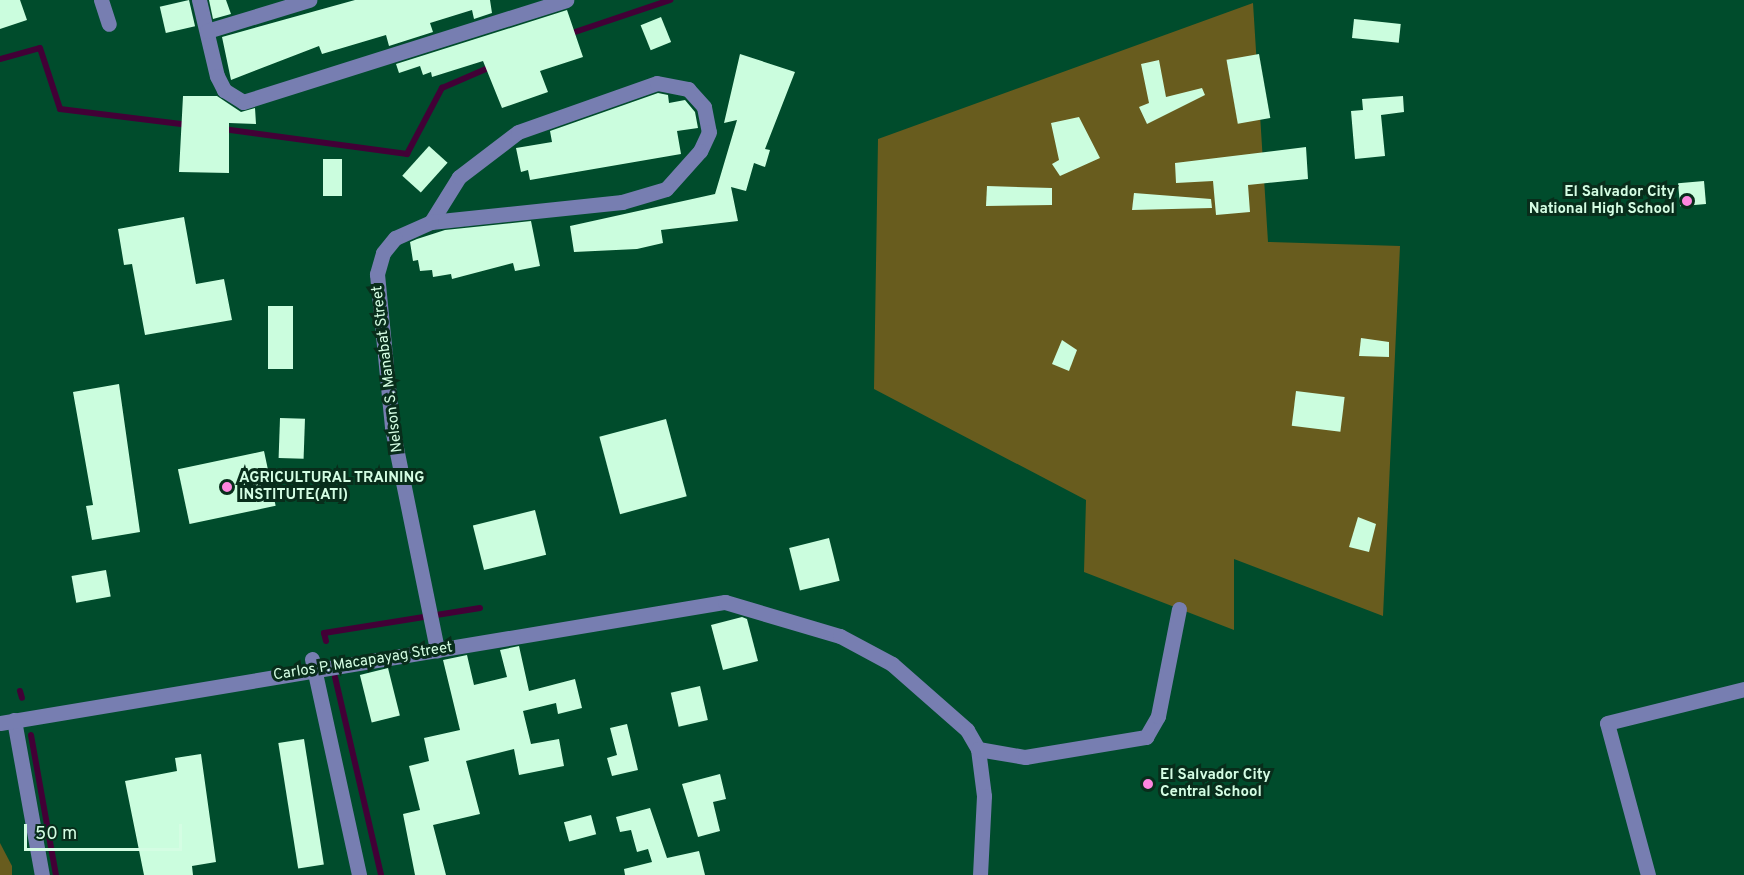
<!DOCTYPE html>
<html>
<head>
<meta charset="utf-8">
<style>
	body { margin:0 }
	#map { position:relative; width:1744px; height:875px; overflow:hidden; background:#004c2c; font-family:Overpass,sans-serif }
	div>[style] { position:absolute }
	.green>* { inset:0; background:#685c1e }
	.stream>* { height:6px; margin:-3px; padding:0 3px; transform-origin:3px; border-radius:3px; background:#420036 }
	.building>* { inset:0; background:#cbfdde; transform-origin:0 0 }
	.minor>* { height:15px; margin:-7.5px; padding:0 7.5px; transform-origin:7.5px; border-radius:7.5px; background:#777eb1 }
	.dots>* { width:16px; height:16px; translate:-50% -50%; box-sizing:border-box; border:3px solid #082d1b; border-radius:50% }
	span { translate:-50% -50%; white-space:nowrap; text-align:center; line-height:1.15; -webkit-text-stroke:6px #082d1b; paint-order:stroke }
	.poi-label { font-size:15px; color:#d4fde3; font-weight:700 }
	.right { translate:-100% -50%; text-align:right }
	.left { translate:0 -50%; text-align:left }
	.street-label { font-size:15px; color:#d4fde3 }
	.scale { position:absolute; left:24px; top:824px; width:158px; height:27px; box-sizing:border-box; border:3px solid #d4fde3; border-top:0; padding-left:8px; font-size:18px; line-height:21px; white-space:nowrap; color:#d4fde3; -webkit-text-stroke:4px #082d1b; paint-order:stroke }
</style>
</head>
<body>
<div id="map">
	<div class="green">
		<div style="clip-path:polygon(1253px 3px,1268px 242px,1400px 246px,1383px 616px,1234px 559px,1234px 630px,1084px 572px,1086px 500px,874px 389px,878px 139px)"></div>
		<div style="clip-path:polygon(0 843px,12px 866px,12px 875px,0 875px)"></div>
	</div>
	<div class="stream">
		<div style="left:569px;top:34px;width:107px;rotate:-18.6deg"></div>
		<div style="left:0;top:59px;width:41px;rotate:-15.4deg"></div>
		<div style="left:40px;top:48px;width:64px;rotate:71.8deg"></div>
		<div style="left:60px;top:109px;width:130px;rotate:7.1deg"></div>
		<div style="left:223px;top:129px;width:186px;rotate:7.7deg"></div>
		<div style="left:407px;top:154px;width:75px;rotate:-62.1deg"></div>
		<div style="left:442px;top:88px;width:56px;rotate:-23.3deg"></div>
		<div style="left:326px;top:641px;width:8px;rotate:-104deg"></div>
		<div style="left:324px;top:633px;width:158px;rotate:-9.1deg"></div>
		<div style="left:335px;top:677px;width:203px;rotate:76.9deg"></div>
		<div style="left:20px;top:691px;width:7px;rotate:74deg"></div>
		<div style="left:31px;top:735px;width:142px;rotate:79.9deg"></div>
	</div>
	<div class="building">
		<div style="clip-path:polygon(0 0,20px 0,27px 20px,0 29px)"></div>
		<div style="left:189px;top:0;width:27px;height:30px;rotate:77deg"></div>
		<div style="clip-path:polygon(209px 0,226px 0,231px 14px,213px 19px)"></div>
		<div style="clip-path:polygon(355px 0,490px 0,492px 13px,474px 19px,472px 10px,430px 23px,433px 32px,389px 46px,386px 35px,322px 54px,319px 46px,231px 80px,222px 37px)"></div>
		<div style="clip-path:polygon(567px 10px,583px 57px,540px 71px,548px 92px,502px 108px,483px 61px,432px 77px,431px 72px,423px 75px,420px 66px,399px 73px,396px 64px)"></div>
		<div style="left:661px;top:17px;width:27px;height:22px;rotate:68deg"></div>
		<div style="left:1354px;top:19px;width:47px;height:19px;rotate:6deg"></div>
		<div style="clip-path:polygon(740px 54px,795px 72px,765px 149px,770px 150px,765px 167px,754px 163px,746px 191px,731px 187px,738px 221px,661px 230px,663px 243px,637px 249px,574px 252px,570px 226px,715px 194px,737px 120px,724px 123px)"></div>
		<div style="left:1259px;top:54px;width:65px;height:33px;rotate:80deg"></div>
		<div style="clip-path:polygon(1159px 60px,1166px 97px,1202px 88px,1205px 95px,1147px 124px,1139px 107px,1149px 103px,1141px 64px)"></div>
		<div style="clip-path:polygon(658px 93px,668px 95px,669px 103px,685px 100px,695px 112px,698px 128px,677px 131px,681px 154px,530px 180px,528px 170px,521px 172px,516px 148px,552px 142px,550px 131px)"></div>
		<div style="clip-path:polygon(183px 96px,217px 96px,241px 112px,255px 108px,256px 124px,229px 123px,229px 173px,179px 172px)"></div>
		<div style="clip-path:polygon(1403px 96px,1404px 112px,1381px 115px,1385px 156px,1355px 159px,1351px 111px,1363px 110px,1362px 99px)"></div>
		<div style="clip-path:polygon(1079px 117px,1100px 158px,1060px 176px,1052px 164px,1059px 160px,1051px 123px)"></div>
		<div style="left:429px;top:146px;width:25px;height:40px;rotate:42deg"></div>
		<div style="clip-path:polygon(1306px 147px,1308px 179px,1248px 185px,1250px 212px,1216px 215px,1213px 181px,1176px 183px,1175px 163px)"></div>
		<div style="left:323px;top:159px;width:19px;height:37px"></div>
		<div style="left:1704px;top:181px;width:23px;height:26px;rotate:85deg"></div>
		<div style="clip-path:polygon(987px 186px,1052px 188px,1052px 205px,986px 206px)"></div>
		<div style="clip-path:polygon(1134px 193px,1211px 199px,1212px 208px,1132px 210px)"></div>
		<div style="clip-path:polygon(184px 217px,196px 284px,224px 279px,232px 320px,145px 335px,132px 264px,124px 265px,118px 229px)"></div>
		<div style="clip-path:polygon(531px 221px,540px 266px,515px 271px,513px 263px,452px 279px,451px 274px,433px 277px,432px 270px,420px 271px,418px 260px,413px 261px,410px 242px,417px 239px,445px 230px)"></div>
		<div style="left:268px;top:306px;width:25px;height:63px"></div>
		<div style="clip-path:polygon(1361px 338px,1389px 342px,1389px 357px,1359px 356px)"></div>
		<div style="clip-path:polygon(1062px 340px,1077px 350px,1069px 371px,1052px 364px)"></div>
		<div style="clip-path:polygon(119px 384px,140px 532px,92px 540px,86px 506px,93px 505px,73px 392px)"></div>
		<div style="left:1296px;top:391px;width:49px;height:35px;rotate:7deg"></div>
		<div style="left:280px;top:418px;width:25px;height:40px;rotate:2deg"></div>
		<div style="left:666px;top:419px;width:80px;height:69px;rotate:75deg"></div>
		<div style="left:264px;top:451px;width:56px;height:88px;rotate:78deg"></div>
		<div style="left:535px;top:510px;width:46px;height:64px;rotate:76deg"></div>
		<div style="clip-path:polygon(1358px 517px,1376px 524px,1369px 552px,1349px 547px)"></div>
		<div style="left:829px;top:538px;width:44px;height:41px;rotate:76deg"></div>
		<div style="left:106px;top:570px;width:27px;height:35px;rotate:80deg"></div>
		<div style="clip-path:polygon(742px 617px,747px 619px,758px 661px,723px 670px,711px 625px)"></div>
		<div style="clip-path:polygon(519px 646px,529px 691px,575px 679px,582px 708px,558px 714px,556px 703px,523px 711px,531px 744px,559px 739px,564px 766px,519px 775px,514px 749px,466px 761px,480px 814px,433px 825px,446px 875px,415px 875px,403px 814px,420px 810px,409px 766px,429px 761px,424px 738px,460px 730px,443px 660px,467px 655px,474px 685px,507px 677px,500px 650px)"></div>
		<div style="left:388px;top:668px;width:49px;height:29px;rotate:76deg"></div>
		<div style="left:700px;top:686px;width:35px;height:30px;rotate:77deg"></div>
		<div style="clip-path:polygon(627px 724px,638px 770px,612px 776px,607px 758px,617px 755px,610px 728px)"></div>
		<div style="left:304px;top:739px;width:127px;height:26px;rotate:81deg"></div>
		<div style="clip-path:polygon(201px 754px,216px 862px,192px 866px,193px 875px,144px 875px,125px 781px,177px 771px,175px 758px)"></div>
		<div style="clip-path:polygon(720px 774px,726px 799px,713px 802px,720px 831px,698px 837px,682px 784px)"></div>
		<div style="clip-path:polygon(650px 808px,667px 858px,699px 851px,705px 875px,625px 875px,624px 869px,652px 862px,648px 849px,637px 852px,631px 830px,620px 832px,616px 817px)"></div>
		<div style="left:591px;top:815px;width:20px;height:28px;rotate:75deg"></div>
	</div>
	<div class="minor">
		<div style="left:101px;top:0;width:25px;rotate:72deg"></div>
		<div style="left:199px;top:0;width:78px;rotate:76.7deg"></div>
		<div style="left:217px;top:76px;width:16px;rotate:63deg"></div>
		<div style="left:224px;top:90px;width:22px;rotate:32deg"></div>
		<div style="left:243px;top:102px;width:339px;rotate:-17.5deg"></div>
		<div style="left:207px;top:31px;width:107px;rotate:-16.9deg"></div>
		<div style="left:431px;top:222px;width:53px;rotate:-58.1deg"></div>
		<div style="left:459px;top:177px;width:74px;rotate:-37.3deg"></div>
		<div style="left:518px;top:132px;width:147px;rotate:-19.4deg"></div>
		<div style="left:657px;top:83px;width:32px;rotate:11deg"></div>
		<div style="left:688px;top:89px;width:24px;rotate:48deg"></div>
		<div style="left:704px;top:107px;width:25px;rotate:79deg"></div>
		<div style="left:709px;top:132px;width:21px;rotate:115deg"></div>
		<div style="left:700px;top:151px;width:51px;rotate:131.8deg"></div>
		<div style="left:666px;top:189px;width:46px;rotate:163.5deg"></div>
		<div style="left:622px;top:202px;width:192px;rotate:174deg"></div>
		<div style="left:431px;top:222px;width:39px;rotate:156deg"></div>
		<div style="left:395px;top:238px;width:19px;rotate:129deg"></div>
		<div style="left:383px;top:253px;width:22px;rotate:106deg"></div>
		<div style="left:377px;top:274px;width:155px;rotate:84.4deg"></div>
		<div style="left:392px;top:428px;width:227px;rotate:78.5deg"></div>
		<div style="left:312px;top:659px;width:221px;rotate:77.7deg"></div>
		<div style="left:14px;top:720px;width:158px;rotate:79.8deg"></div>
		<div style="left:0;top:723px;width:735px;rotate:-9.48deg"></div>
		<div style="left:725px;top:602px;width:120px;rotate:16.5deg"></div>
		<div style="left:840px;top:636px;width:59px;rotate:28.3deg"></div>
		<div style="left:892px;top:664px;width:100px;rotate:41.3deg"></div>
		<div style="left:967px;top:730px;width:22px;rotate:60deg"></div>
		<div style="left:978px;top:749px;width:47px;rotate:82.7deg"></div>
		<div style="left:984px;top:796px;width:79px;rotate:92.9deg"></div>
		<div style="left:978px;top:749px;width:48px;rotate:9.7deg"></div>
		<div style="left:1025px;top:757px;width:123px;rotate:-9.4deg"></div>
		<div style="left:1146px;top:737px;width:24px;rotate:-60deg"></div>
		<div style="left:1158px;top:716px;width:109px;rotate:-78.9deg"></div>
		<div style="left:1648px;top:875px;width:157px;rotate:-105.1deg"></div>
		<div style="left:1607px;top:723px;width:141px;rotate:-13.9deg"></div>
	</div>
	<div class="dots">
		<div style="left:1687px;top:201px;background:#fe85df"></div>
		<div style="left:227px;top:487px;background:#fe85df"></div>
		<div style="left:1148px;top:784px;background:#fe85df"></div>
	</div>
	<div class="poi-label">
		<span class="right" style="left:1675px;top:201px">El Salvador City<br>National High School</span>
		<span class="left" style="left:239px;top:487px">AGRICULTURAL TRAINING<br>INSTITUTE(ATI)</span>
		<span class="left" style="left:1160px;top:784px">El Salvador City<br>Central School</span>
	</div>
	<div class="street-label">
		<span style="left:388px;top:369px;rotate:-97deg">Nelson S. Manabat Street</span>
		<span style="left:363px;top:662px;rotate:-9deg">Carlos P. Macapayag Street</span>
	</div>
	<div class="scale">50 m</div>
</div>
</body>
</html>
